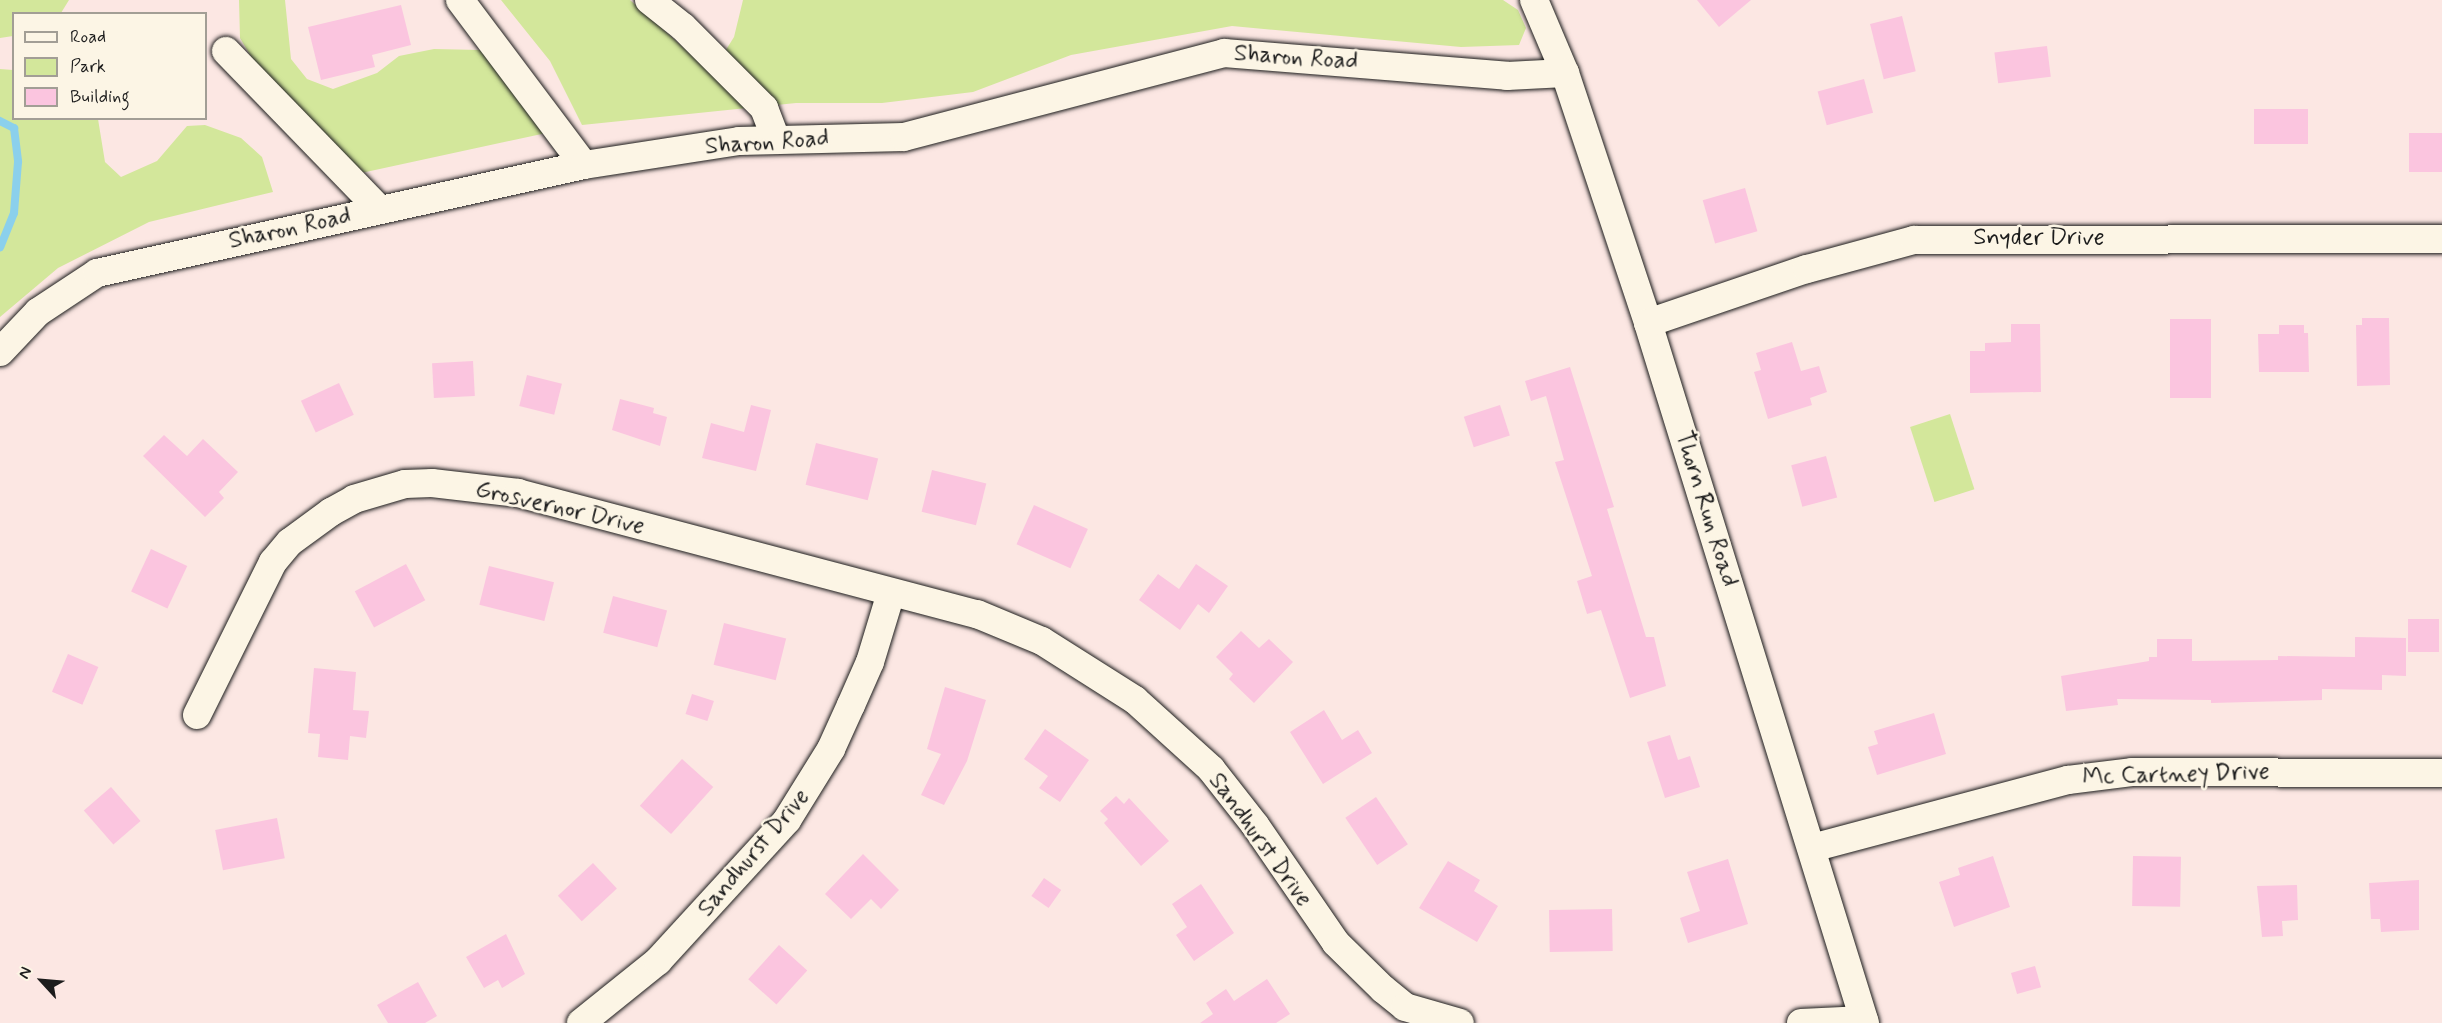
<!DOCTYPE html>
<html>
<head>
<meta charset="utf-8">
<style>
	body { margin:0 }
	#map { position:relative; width:2442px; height:1023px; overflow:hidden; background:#fce7e3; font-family:Mynerve,sans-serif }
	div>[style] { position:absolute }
	.green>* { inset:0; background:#d3e79b; transform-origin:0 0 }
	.stream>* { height:8px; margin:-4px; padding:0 4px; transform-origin:4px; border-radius:4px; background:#8bd0ec }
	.building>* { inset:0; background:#fbc5df; transform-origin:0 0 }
	.roads { filter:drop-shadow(0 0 2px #1c1c1c) drop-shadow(0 0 2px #1c1c1c) }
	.minor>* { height:28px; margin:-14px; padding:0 14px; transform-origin:14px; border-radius:14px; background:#fcf5e5 }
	span { translate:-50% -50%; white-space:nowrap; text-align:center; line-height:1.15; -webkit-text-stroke:5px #fcf5e5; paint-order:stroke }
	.street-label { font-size:24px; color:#1c1c1c }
	.legend { position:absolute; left:12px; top:12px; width:195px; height:108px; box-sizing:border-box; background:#fcf5e5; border:2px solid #a29e95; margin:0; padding:8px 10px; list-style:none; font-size:18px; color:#1c1c1c }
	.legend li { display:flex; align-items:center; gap:12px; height:30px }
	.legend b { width:30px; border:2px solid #a29e95 }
	.north { position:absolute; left:12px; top:951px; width:60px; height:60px; -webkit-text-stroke:4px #fcf5e5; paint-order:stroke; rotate:296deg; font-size:16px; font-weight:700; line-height:24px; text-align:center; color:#1c1c1c }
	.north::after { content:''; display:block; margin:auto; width:21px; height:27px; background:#1c1c1c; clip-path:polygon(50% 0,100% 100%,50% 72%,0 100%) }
</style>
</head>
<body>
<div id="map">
	<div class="green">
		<div style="clip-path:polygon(0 0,69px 0,61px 13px,14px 14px,13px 36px,0 38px)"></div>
		<div style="clip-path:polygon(239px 0,285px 0,291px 59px,307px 79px,333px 89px,377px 73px,399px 56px,434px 49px,480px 50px,496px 61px,551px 132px,352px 175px,253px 60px,240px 38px)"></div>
		<div style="clip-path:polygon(501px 0,630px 0,694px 57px,724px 53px,734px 37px,743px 0,1503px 0,1518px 10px,1526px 28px,1519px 45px,1461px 47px,1232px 26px,1071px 55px,973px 92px,882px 103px,796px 103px,582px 125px,550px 61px)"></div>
		<div style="clip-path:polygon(0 69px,13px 70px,14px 118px,98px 119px,105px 162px,121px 177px,157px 161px,187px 126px,205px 125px,241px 138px,262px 157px,273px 192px,149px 222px,58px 268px,0 317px)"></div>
		<div style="left:1950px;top:414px;width:79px;height:42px;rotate:72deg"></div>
	</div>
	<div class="stream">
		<div style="left:0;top:121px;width:16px;rotate:27deg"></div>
		<div style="left:14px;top:128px;width:34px;rotate:83deg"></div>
		<div style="left:18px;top:162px;width:51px;rotate:94.5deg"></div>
		<div style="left:14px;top:213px;width:37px;rotate:112deg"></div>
	</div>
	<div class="building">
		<div style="clip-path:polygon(1697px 0,1751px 0,1719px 27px)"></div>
		<div style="clip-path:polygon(401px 5px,411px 45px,372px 55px,375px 67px,321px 80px,308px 27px)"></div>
		<div style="left:1902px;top:16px;width:57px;height:33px;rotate:76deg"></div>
		<div style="left:2047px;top:46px;width:31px;height:53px;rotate:83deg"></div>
		<div style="left:1864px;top:79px;width:35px;height:48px;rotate:75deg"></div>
		<div style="left:2254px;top:109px;width:54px;height:35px"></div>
		<div style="left:2409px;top:133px;width:33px;height:39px"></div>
		<div style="left:1745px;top:188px;width:45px;height:44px;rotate:74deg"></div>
		<div style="clip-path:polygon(2362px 318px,2389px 318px,2390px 385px,2357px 386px,2356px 325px,2362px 325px)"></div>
		<div style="left:2170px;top:319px;width:41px;height:79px"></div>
		<div style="clip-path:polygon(2011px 324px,2040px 324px,2041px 392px,1970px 393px,1970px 351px,1985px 351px,1985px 343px,2011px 342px)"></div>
		<div style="clip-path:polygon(2279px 325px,2304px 325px,2304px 333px,2308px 333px,2309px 372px,2259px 372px,2258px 334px,2279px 334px)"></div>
		<div style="clip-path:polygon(1792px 342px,1801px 371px,1819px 366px,1827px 392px,1810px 398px,1812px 405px,1768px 419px,1754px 372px,1761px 370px,1756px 353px)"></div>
		<div style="left:473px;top:361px;width:35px;height:41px;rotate:87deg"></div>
		<div style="clip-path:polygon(1570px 367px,1614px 507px,1607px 509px,1646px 637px,1654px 637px,1666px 686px,1630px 698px,1601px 610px,1587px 614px,1577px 581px,1592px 576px,1555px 462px,1564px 460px,1546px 396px,1531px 401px,1525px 381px)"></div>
		<div style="left:527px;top:375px;width:36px;height:32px;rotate:14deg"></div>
		<div style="left:339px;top:383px;width:35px;height:42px;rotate:65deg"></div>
		<div style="clip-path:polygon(620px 399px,654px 408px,653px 413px,667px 417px,660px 446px,612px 430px)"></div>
		<div style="clip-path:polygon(751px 405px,771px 410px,756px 471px,702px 458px,711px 423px,744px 432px)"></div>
		<div style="left:1500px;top:405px;width:32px;height:38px;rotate:72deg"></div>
		<div style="clip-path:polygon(164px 435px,187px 456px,203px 439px,238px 472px,219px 492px,224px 498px,205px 517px,143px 456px)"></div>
		<div style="left:816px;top:443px;width:64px;height:43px;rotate:14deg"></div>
		<div style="left:1826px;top:456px;width:43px;height:36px;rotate:75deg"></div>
		<div style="left:932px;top:470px;width:56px;height:43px;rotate:14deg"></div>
		<div style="left:1034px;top:505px;width:59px;height:43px;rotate:24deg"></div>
		<div style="left:151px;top:549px;width:40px;height:47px;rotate:25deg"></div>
		<div style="left:406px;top:564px;width:41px;height:58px;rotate:62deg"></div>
		<div style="clip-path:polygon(1196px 564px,1228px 586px,1209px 613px,1198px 604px,1180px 630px,1139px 600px,1158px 574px,1179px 589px)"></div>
		<div style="left:489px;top:566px;width:67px;height:40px;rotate:14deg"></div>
		<div style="left:613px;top:596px;width:56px;height:38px;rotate:15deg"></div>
		<div style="left:2408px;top:619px;width:31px;height:33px"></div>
		<div style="left:724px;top:623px;width:64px;height:43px;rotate:14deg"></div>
		<div style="clip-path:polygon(1241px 631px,1259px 648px,1269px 639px,1293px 662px,1254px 703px,1229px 679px,1233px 674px,1216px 657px)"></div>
		<div style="clip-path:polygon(2355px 637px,2406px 638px,2406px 676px,2382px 675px,2382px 690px,2322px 689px,2322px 700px,2211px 703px,2211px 700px,2117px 699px,2118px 705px,2066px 711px,2061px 676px,2149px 661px,2149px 657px,2157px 657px,2157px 639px,2192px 639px,2192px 661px,2278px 660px,2278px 656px,2355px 657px)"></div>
		<div style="left:68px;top:654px;width:33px;height:41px;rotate:23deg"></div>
		<div style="clip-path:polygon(314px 668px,356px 672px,353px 710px,369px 711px,366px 738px,350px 736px,348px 760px,318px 757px,320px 734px,308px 733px)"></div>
		<div style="clip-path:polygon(945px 687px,986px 700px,967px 761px,944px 805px,921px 795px,941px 754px,927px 749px)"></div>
		<div style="left:692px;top:694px;width:23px;height:21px;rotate:18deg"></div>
		<div style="clip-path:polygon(1324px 710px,1342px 740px,1358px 730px,1372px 753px,1323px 784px,1290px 732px)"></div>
		<div style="clip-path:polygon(1934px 713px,1946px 754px,1877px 775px,1868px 747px,1878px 744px,1874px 731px)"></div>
		<div style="clip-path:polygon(1045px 729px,1089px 760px,1060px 802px,1039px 788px,1048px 776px,1024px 759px)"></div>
		<div style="clip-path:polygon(1670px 735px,1678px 760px,1690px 756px,1700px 787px,1665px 798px,1647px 742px)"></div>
		<div style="left:682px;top:759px;width:42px;height:63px;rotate:42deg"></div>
		<div style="left:111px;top:787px;width:45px;height:36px;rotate:49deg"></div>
		<div style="clip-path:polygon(1116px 796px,1124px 804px,1129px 798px,1169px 841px,1141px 866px,1104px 823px,1108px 819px,1100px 811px)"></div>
		<div style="left:1376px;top:797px;width:57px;height:37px;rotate:56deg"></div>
		<div style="left:277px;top:818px;width:41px;height:63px;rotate:79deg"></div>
		<div style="clip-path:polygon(863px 854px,899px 890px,881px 909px,871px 899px,851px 919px,825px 894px)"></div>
		<div style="clip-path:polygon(1993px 856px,2010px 907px,1954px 927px,1939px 882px,1960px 875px,1958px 868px)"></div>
		<div style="left:2133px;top:856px;width:48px;height:50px;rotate:1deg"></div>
		<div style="clip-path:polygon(1728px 859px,1748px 924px,1688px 943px,1680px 918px,1700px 911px,1687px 872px)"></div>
		<div style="clip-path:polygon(1448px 861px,1480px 880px,1474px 891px,1498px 906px,1477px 942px,1419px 908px)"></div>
		<div style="left:593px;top:863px;width:35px;height:48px;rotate:47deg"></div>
		<div style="left:1044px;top:878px;width:21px;height:22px;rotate:35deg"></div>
		<div style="clip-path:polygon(2419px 880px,2419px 930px,2381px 932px,2380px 919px,2371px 919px,2369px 883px)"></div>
		<div style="clip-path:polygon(1201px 884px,1234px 933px,1194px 961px,1176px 935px,1187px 927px,1172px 904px)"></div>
		<div style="clip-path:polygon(2297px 885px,2298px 920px,2282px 921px,2283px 936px,2262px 937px,2257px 886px)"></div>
		<div style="left:1612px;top:909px;width:42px;height:63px;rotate:89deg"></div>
		<div style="clip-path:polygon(506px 934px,525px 974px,502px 988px,498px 980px,484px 988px,466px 957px)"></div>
		<div style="left:779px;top:945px;width:38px;height:46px;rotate:42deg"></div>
		<div style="left:2035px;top:966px;width:22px;height:25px;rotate:74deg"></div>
		<div style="clip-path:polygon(1267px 979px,1290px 1014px,1276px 1023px,1200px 1023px,1213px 1014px,1206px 1003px,1226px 989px,1234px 1001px)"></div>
		<div style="clip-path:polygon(418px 982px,437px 1016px,425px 1023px,388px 1023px,377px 1005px)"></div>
	</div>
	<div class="roads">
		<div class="minor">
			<div style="left:460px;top:0;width:206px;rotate:53.1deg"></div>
			<div style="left:649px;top:0;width:43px;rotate:38.5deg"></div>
			<div style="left:683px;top:27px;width:115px;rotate:45deg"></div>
			<div style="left:764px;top:108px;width:34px;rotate:69deg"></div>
			<div style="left:1534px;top:0;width:79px;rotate:67deg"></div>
			<div style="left:1565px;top:73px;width:263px;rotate:71.6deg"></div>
			<div style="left:1648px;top:323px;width:733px;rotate:72.78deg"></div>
			<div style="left:226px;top:51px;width:220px;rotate:45.9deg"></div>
			<div style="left:1648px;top:323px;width:168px;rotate:-18.8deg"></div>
			<div style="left:1807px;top:269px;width:111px;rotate:-15.2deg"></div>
			<div style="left:1914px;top:240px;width:528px;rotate:-0.11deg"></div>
			<div style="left:0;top:352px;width:55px;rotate:-46.5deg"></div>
			<div style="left:38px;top:312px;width:71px;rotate:-33.5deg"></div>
			<div style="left:97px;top:273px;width:499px;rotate:-12.5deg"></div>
			<div style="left:584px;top:165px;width:157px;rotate:-8.8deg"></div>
			<div style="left:739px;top:141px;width:165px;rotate:-1.4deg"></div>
			<div style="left:904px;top:137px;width:331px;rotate:-14.7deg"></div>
			<div style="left:1224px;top:53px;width:284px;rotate:4.6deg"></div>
			<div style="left:1507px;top:76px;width:58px;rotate:-3deg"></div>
			<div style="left:197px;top:715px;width:171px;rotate:-63.6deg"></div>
			<div style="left:273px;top:562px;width:26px;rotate:-50deg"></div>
			<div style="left:290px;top:542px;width:51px;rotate:-36.2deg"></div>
			<div style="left:331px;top:512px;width:26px;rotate:-29deg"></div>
			<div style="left:354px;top:499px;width:53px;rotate:-16.4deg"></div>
			<div style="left:405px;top:484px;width:27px;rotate:-2deg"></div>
			<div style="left:432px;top:483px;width:87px;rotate:6.6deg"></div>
			<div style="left:518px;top:493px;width:475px;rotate:14.8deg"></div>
			<div style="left:977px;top:614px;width:70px;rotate:22.6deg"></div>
			<div style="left:1042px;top:641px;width:110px;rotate:32.4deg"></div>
			<div style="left:1135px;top:700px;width:103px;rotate:42.2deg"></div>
			<div style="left:1211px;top:769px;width:71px;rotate:51.8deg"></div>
			<div style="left:1255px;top:825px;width:143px;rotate:55.5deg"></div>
			<div style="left:1336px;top:943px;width:66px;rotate:44.4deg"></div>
			<div style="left:1383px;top:989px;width:28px;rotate:39deg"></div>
			<div style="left:1405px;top:1007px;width:57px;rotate:16.2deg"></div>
			<div style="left:1812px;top:848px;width:265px;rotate:-14.9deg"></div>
			<div style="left:2068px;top:780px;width:64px;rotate:-7.1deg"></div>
			<div style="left:2132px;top:772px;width:310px;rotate:0.2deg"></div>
			<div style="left:581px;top:1023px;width:99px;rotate:-38.8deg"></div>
			<div style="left:658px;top:961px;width:191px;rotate:-47.5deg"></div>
			<div style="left:787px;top:820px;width:84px;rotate:-58.2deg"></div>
			<div style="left:831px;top:749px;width:48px;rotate:-65.6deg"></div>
			<div style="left:851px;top:705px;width:47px;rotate:-66.2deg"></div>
			<div style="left:870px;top:662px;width:72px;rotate:-73.1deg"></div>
			<div style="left:1801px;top:1023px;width:63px;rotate:-2.7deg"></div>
		</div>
	</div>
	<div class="street-label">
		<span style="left:1296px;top:58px;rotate:4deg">Sharon Road</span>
		<span style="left:767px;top:143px;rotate:-4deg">Sharon Road</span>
		<span style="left:290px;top:229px;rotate:-12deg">Sharon Road</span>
		<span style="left:2039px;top:238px">Snyder Drive</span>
		<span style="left:560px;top:508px;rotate:13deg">Grosvernor Drive</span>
		<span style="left:1706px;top:509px;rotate:73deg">Thorn Run Road</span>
		<span style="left:2176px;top:775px;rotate:-2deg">Mc Cartney Drive</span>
		<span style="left:1260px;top:840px;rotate:54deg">Sandhurst Drive</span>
		<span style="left:754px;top:853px;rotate:-50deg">Sandhurst Drive</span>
	</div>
	<ul class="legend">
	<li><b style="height:8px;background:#fcf5e5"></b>Road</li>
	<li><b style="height:16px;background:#d3e79b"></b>Park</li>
	<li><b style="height:16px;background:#fbc5df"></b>Building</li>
	</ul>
	<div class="north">N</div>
</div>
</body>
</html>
